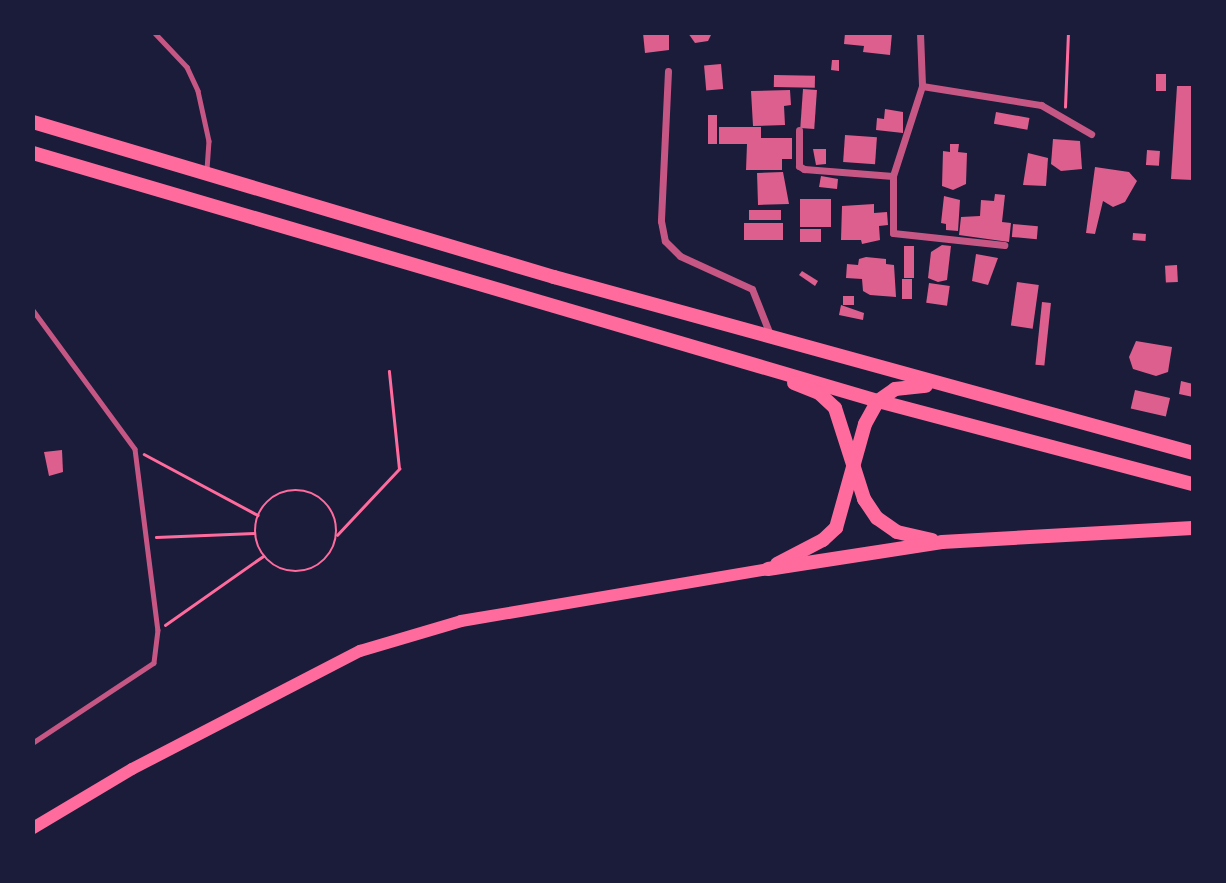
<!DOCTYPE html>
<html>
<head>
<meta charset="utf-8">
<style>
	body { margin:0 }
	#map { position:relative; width:1226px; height:883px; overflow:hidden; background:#1b1b3a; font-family:"Nunito Sans",sans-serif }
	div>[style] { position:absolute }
	.building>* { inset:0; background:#dd5f8e; transform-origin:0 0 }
	.path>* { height:2.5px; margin:-1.25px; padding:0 1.25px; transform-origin:1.25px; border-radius:1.25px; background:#ff6b9d }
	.path>.ring { margin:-1.25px; padding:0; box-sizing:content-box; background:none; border:2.5px solid #ff6b9d; border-radius:50% }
	.service>* { height:4.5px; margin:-2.25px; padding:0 2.25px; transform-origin:2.25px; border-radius:2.25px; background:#c65784 }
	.minor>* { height:7px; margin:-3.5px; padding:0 3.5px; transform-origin:3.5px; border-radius:3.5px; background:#c65784 }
	.secondary>* { height:12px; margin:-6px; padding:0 6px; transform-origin:6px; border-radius:6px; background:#ff6b9d }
	.trunk>* { height:14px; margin:-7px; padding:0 7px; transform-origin:7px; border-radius:7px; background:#ff6b9d }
	span { translate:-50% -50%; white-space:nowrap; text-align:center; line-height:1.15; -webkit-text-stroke:7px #1b1b3a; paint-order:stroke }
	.frame { position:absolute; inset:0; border:35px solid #1b1b3a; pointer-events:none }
</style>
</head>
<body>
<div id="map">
	<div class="building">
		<div style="clip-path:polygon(643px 33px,669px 33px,669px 50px,645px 53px)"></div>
		<div style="clip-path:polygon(688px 33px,712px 33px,708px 41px,695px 43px)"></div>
		<div style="clip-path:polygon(845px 33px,892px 33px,890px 55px,863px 52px,864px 46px,844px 44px)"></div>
		<div style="clip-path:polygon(832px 60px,839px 60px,839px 71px,831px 70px)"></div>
		<div style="left:721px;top:64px;width:25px;height:17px;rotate:85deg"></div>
		<div style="left:1156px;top:74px;width:10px;height:17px"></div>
		<div style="left:774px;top:75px;width:41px;height:12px;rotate:1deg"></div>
		<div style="clip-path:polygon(1177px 86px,1193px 86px,1193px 180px,1171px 179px)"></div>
		<div style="left:803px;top:89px;width:14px;height:39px;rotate:4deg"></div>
		<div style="clip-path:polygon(790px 90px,791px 105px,784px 106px,785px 125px,753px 126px,751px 91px)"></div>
		<div style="clip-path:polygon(885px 109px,903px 112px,903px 133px,876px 130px,877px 118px,884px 119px)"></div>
		<div style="left:996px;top:112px;width:34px;height:12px;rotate:10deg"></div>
		<div style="left:708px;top:115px;width:9px;height:29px"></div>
		<div style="clip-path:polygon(719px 127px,761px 127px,761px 138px,792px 138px,792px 159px,782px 159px,782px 170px,746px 170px,747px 144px,719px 144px)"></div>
		<div style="left:845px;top:135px;width:32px;height:27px;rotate:4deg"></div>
		<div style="clip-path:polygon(1053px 139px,1080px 141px,1082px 169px,1061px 171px,1051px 164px)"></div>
		<div style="clip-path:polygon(950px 144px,959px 144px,958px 152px,967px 153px,966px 184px,953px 190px,942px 186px,943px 151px,950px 152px)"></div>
		<div style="clip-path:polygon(813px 149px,826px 149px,826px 164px,816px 165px)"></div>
		<div style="left:1147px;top:150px;width:13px;height:15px;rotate:4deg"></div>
		<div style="clip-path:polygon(1028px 153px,1048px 158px,1046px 186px,1023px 185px)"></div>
		<div style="clip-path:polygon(1095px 167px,1129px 172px,1137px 181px,1125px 202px,1113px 207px,1103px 201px,1095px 234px,1086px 233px)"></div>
		<div style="clip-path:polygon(783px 172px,789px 204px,758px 205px,757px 173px)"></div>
		<div style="clip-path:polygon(821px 176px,838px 179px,837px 189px,819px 187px)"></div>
		<div style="clip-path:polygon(995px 194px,1005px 195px,1002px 222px,1011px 223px,1009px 242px,959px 235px,961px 217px,980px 216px,981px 200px,994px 201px)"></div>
		<div style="clip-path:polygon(944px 196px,960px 200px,958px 231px,946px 230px,946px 224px,941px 223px)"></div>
		<div style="left:800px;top:199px;width:31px;height:28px"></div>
		<div style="clip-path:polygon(874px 204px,874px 213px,887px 212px,888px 225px,879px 226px,880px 240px,862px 244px,861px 240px,841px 240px,842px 206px)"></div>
		<div style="left:749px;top:210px;width:32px;height:10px"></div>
		<div style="left:744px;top:223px;width:39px;height:17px"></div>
		<div style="left:1013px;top:224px;width:25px;height:13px;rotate:5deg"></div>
		<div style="left:800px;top:229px;width:21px;height:13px"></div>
		<div style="left:1133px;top:233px;width:13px;height:7px;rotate:4deg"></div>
		<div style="clip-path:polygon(942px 245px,951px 246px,947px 280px,938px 282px,928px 278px,931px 252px)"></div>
		<div style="left:904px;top:246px;width:10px;height:32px"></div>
		<div style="clip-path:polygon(976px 254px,998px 258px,988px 285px,972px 281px)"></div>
		<div style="clip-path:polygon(866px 257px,886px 259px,886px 264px,894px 265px,896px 297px,870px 295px,863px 291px,862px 279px,846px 278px,847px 264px,858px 265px,859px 259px)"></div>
		<div style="left:1177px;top:265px;width:17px;height:12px;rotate:87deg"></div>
		<div style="clip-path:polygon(802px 271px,818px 281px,815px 286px,799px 275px)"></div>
		<div style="left:912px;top:279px;width:20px;height:10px;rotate:90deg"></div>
		<div style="left:1017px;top:282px;width:22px;height:44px;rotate:8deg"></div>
		<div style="left:929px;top:283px;width:21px;height:20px;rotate:8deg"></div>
		<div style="left:843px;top:296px;width:11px;height:9px"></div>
		<div style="left:1042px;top:302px;width:9px;height:63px;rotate:6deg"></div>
		<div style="clip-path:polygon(841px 305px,864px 313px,863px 320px,839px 315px)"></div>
		<div style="clip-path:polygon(1136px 341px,1172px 347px,1168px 372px,1156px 376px,1133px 369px,1129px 357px)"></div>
		<div style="clip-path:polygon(1181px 381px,1193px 384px,1193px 397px,1179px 394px)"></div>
		<div style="left:1135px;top:390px;width:36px;height:19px;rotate:13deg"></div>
		<div style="clip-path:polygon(62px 450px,63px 472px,49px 476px,44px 452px)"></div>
	</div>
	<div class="path">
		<div style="left:1065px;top:107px;width:74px;rotate:-87.7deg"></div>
		<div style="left:144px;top:454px;width:129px;rotate:28.2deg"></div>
		<div class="ring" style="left:255px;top:490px;width:79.5px;height:79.5px"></div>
		<div style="left:337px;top:535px;width:91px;rotate:-46.8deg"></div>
		<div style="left:399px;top:469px;width:98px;rotate:-95.9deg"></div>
		<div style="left:156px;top:537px;width:98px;rotate:-2.3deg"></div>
		<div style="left:165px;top:625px;width:120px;rotate:-35.1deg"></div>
	</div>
	<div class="service">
		<div style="left:155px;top:33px;width:47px;rotate:46.7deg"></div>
		<div style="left:187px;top:67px;width:26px;rotate:65deg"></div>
		<div style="left:198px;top:91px;width:51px;rotate:77.6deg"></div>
		<div style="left:209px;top:141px;width:28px;rotate:94deg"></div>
		<div style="left:33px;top:310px;width:172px;rotate:53.7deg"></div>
		<div style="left:135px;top:449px;width:182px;rotate:82.8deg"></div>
		<div style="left:158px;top:630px;width:33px;rotate:97deg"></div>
		<div style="left:154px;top:663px;width:145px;rotate:146.5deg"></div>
	</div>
	<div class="minor">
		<div style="left:920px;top:33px;width:53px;rotate:87.8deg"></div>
		<div style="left:922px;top:86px;width:95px;rotate:107.9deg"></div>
		<div style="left:893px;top:176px;width:57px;rotate:90deg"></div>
		<div style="left:893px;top:233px;width:112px;rotate:6.2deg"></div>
		<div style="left:668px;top:71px;width:150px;rotate:92.7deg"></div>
		<div style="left:661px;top:221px;width:20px;rotate:79deg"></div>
		<div style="left:665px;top:241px;width:21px;rotate:45deg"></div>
		<div style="left:680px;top:256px;width:79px;rotate:24.6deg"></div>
		<div style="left:752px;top:289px;width:52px;rotate:68.4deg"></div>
		<div style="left:922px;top:86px;width:121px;rotate:9.1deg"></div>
		<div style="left:1041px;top:105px;width:58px;rotate:30.1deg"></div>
		<div style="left:799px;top:130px;width:36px;rotate:90deg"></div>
		<div style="left:799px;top:166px;width:6px;rotate:31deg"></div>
		<div style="left:804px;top:169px;width:89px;rotate:4.5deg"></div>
	</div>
	<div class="secondary">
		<div style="left:33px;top:828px;width:115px;rotate:-30.8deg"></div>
		<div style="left:132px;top:769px;width:257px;rotate:-27.4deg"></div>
		<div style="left:360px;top:651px;width:105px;rotate:-16.5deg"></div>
		<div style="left:461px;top:621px;width:311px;rotate:-9.6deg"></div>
	</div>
	<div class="trunk">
		<div style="left:33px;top:122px;width:544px;rotate:16.57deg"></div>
		<div style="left:554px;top:277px;width:663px;rotate:15.4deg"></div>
		<div style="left:33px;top:153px;width:881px;rotate:16.36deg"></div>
		<div style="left:878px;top:401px;width:326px;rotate:14.8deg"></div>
		<div style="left:794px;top:383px;width:27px;rotate:22deg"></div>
		<div style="left:819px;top:393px;width:22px;rotate:43deg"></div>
		<div style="left:835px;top:408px;width:96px;rotate:72.3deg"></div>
		<div style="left:864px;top:499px;width:23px;rotate:56deg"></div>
		<div style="left:877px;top:518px;width:24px;rotate:35deg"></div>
		<div style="left:897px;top:532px;width:36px;rotate:13deg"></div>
		<div style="left:777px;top:564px;width:52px;rotate:-27.6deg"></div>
		<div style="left:823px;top:540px;width:18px;rotate:-43deg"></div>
		<div style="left:836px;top:528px;width:108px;rotate:-74.4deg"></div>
		<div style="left:865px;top:424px;width:26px;rotate:-61deg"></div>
		<div style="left:878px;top:401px;width:21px;rotate:-35deg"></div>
		<div style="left:895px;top:389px;width:31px;rotate:-6deg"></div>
		<div style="left:768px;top:569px;width:176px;rotate:-8.8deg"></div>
		<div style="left:942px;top:542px;width:251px;rotate:-3.2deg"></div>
	</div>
	<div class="frame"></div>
</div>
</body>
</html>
